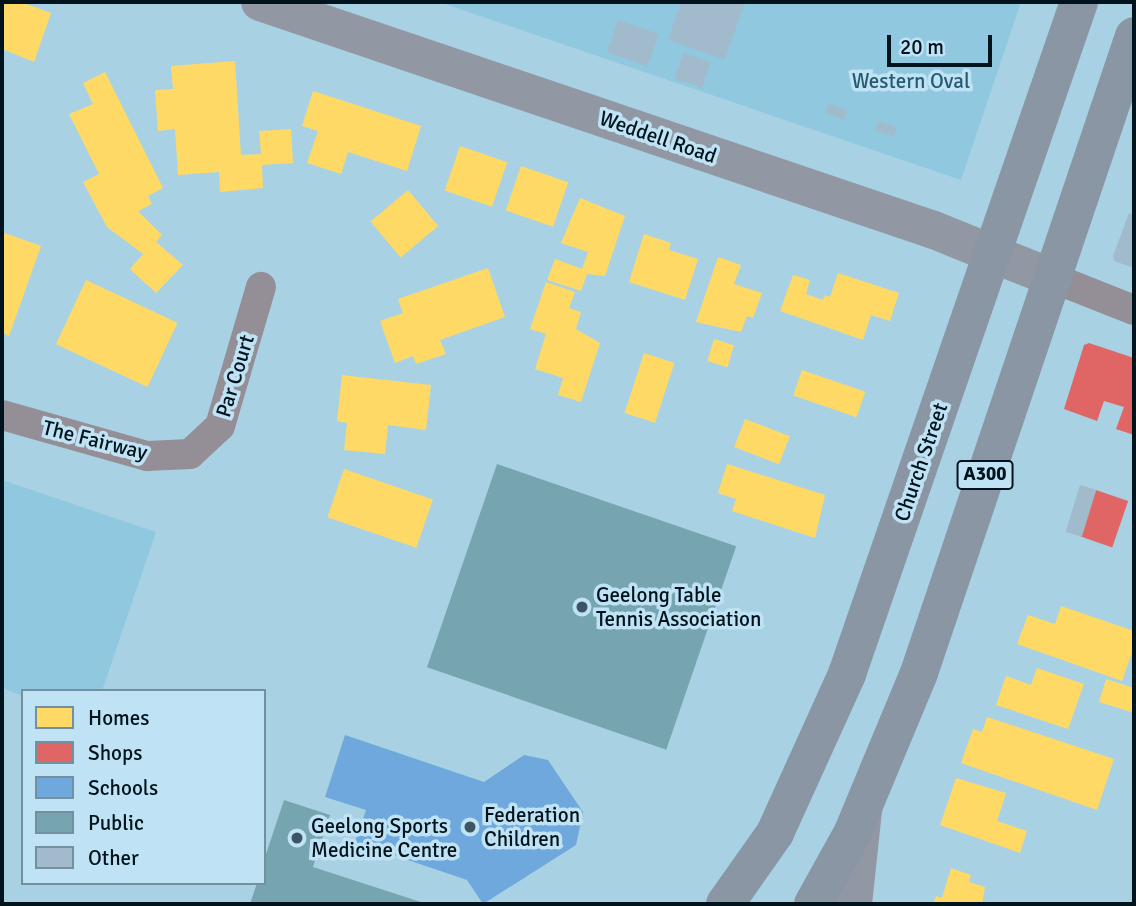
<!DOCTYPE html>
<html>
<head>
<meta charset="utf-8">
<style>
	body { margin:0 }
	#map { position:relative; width:1136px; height:906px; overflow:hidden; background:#a8d2e4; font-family:Signika,sans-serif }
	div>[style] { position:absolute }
	.green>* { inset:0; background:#90c8e0 }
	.homes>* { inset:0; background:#ffd966; transform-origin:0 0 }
	.shops>* { inset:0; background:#e06666; transform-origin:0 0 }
	.schools>* { inset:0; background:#6fa8dc }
	.public>* { inset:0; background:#76a5af; transform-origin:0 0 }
	.building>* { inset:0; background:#a1bbcc; transform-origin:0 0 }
	.street>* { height:30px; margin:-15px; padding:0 15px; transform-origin:15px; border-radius:15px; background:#948f97 }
	.secondary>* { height:38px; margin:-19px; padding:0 19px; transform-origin:19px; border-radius:19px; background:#9298a3 }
	.highway>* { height:38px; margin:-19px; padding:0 19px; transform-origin:19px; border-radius:19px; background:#8a96a3 }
	.dots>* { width:19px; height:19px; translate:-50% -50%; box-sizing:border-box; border:4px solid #bfe3f4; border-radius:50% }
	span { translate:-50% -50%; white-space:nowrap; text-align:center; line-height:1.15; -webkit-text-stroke:7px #bfe3f4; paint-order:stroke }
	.shield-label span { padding:2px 5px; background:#bfe3f4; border:2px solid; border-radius:5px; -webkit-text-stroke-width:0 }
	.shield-label { font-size:19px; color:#01131c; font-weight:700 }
	.park-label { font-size:21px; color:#265b72 }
	.street-label { font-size:21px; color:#01131c }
	.poi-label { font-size:21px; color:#01131c }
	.left { translate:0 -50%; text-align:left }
	.frame { position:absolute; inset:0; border:4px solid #01131c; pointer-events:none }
	.legend { position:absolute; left:21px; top:689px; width:245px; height:196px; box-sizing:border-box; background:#bfe3f4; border:2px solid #73909e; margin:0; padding:9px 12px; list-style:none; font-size:21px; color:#01131c }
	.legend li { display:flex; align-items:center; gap:14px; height:35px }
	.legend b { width:35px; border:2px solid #73909e }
	.scale { position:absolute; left:887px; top:35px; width:105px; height:32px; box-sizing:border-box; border:4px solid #01131c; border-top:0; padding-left:9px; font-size:21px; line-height:24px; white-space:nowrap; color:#01131c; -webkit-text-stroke:5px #bfe3f4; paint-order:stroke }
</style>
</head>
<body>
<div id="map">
	<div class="green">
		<div style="clip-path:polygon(439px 2px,1021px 2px,961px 180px)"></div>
		<div style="clip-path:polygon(2px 480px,156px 532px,102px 691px,23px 691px,23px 696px,2px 688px)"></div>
	</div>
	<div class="homes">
		<div style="clip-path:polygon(2px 2px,21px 2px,51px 13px,34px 62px,2px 49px)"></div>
		<div style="clip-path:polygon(235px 61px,241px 155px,261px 154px,259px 131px,291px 129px,293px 163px,262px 165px,263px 188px,220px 192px,219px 172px,178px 175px,175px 129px,158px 131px,155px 90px,173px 89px,171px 66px)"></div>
		<div style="clip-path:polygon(105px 72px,163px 188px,148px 196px,152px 204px,138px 211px,162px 235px,156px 242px,183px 265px,156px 293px,130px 269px,143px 254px,107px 227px,83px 182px,99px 174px,69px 114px,93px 104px,83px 83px)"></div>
		<div style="clip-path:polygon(313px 91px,421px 126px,407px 171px,348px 152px,341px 174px,307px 163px,318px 131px,302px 126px)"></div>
		<div style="left:460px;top:146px;width:50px;height:47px;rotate:19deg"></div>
		<div style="left:521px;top:166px;width:50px;height:47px;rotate:19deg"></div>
		<div style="left:408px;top:190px;width:47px;height:49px;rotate:50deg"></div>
		<div style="clip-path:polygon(580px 198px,625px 216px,605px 276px,587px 274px,581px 291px,547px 280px,555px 259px,582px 269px,588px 252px,561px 243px)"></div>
		<div style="clip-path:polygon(2px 232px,41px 246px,9px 336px,2px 333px)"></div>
		<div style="clip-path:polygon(644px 234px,671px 243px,669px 250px,698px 259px,685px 300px,629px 282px)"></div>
		<div style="clip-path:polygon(718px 257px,741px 265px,734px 284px,762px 293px,753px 318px,747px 316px,741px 332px,696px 322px)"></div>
		<div style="clip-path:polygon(488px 268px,505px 317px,440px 340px,446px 354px,416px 364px,413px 356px,395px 363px,380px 321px,403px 313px,398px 299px)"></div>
		<div style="clip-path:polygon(838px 273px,899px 293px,890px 321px,871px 315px,863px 340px,780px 311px,793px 275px,810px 280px,806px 294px,823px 300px,825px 295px,830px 297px)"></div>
		<div style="left:86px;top:280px;width:101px;height:71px;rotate:25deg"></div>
		<div style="clip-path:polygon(546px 282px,575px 292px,569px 308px,581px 312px,576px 329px,600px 343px,581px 402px,558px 395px,563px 378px,535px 369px,546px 334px,530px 329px)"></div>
		<div style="left:714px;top:339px;width:21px;height:23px;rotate:17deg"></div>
		<div style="left:644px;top:353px;width:32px;height:63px;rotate:18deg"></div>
		<div style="left:802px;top:370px;width:67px;height:27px;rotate:19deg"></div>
		<div style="clip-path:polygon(342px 375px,431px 385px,426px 430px,388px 425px,385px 454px,344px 450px,347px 423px,337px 421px)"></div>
		<div style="left:745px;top:419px;width:48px;height:30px;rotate:21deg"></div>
		<div style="clip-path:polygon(727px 464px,825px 495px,815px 538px,732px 511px,736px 499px,718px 493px)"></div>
		<div style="left:344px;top:469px;width:94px;height:51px;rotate:19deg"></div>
		<div style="clip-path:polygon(1061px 606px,1134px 631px,1134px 647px,1122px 681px,1017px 644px,1028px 615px,1055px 624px)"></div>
		<div style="clip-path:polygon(1037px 668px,1084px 684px,1068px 729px,996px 705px,1006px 676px,1031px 685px)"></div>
		<div style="clip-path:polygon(1106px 679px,1134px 688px,1134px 713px,1099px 702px)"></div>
		<div style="clip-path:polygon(987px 717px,1114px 759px,1097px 810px,961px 763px,973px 729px,982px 732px)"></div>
		<div style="clip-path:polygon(956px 778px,1006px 793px,997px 821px,1027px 831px,1020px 853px,940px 825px)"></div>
		<div style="clip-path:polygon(951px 868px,971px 875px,969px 882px,985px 887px,982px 904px,933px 904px,936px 896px,942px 898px)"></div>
	</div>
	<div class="shops">
		<div style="clip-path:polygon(1089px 343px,1134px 358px,1134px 435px,1116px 429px,1124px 407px,1104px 401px,1097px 421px,1064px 409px,1084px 345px)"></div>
		<div style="left:1096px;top:490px;width:34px;height:49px;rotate:19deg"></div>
	</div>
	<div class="schools">
		<div style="clip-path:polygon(345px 735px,484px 782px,524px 755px,548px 760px,583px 812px,576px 845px,483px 904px,467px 880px,355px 842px,366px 810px,325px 797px)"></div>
	</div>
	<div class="public">
		<div style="left:497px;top:464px;width:253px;height:215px;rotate:19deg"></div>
		<div style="clip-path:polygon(284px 800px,330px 815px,313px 867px,427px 904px,250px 904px,257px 883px,264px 883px,264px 860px)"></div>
	</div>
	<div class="building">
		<div style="clip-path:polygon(681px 2px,745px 2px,725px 60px,668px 40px)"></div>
		<div style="left:618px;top:20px;width:43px;height:34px;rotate:19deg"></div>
		<div style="left:683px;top:53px;width:29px;height:27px;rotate:18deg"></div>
		<div style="left:829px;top:104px;width:19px;height:10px;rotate:18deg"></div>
		<div style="left:878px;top:121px;width:20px;height:10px;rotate:18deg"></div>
		<div style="clip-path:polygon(1129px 213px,1134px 215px,1134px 268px,1114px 261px,1113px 256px)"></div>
		<div style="left:1080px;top:485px;width:17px;height:49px;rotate:17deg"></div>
	</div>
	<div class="street">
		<div style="left:1053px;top:278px;width:87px;rotate:21.6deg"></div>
		<div style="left:2px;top:415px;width:151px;rotate:15.8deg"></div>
		<div style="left:147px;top:456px;width:43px;rotate:-2.7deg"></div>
		<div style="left:190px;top:454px;width:41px;rotate:-43deg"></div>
		<div style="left:220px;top:426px;width:145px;rotate:-73.6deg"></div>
	</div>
	<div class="secondary">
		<div style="left:260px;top:2px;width:712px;rotate:18.69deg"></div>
		<div style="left:934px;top:230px;width:128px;rotate:22deg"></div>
		<div style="left:853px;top:904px;width:95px;rotate:-83.9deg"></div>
	</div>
	<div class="highway">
		<div style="left:725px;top:904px;width:87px;rotate:-54.8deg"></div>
		<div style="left:775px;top:833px;width:175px;rotate:-65.6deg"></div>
		<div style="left:847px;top:674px;width:711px;rotate:-70.95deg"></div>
		<div style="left:813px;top:904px;width:80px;rotate:-60.9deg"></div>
		<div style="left:852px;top:834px;width:174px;rotate:-67.4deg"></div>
		<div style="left:919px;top:673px;width:672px;rotate:-71.35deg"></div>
	</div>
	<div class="dots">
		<div style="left:582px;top:607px;background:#3b5662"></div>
		<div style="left:470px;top:827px;background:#3b5662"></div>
		<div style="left:297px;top:838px;background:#3b5662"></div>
	</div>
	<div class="shield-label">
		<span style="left:985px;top:475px">A300</span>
	</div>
	<div class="park-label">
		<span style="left:911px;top:81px">Western Oval</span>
	</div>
	<div class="street-label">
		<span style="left:658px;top:137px;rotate:19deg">Weddell Road</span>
		<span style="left:235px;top:376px;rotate:-73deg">Par Court</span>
		<span style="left:95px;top:440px;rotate:14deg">The Fairway</span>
		<span style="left:921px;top:462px;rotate:-71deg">Church Street</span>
	</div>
	<div class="poi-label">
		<span class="left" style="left:596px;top:607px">Geelong Table<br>Tennis Association</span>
		<span class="left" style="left:484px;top:827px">Federation<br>Children</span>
		<span class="left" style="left:311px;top:838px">Geelong Sports<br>Medicine Centre</span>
	</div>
	<div class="frame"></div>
	<ul class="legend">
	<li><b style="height:19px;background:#ffd966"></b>Homes</li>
	<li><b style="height:19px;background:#e06666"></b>Shops</li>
	<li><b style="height:19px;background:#6fa8dc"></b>Schools</li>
	<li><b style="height:19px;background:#76a5af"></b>Public</li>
	<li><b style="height:19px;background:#a1bbcc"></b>Other</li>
	</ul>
	<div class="scale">20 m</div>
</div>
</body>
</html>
